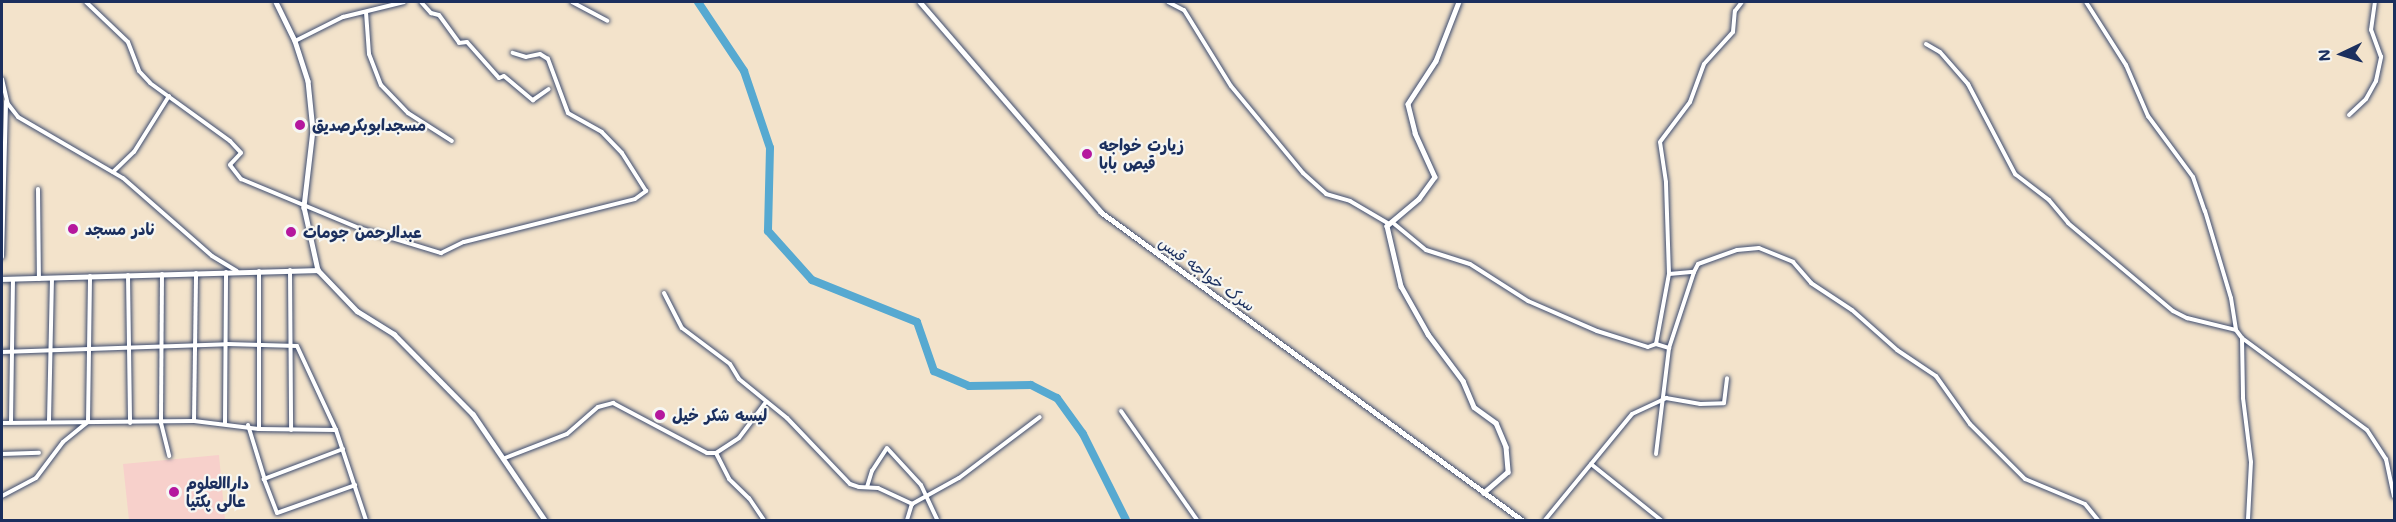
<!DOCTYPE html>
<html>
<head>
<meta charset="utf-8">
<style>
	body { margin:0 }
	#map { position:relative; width:2396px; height:522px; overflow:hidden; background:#f3e3cb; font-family:Mali,"Playpen Sans Arabic",sans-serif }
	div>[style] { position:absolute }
	.built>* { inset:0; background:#f7d0cb }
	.river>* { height:8px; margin:-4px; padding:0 4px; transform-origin:4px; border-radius:4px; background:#56a9d1 }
	.roads { filter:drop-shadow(0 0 2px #3b4a6e) drop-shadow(0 0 2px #3b4a6e) }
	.minor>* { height:4px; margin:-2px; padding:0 2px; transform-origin:2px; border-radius:2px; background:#fff }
	.tertiary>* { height:4.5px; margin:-2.25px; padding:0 2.25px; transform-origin:2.25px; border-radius:2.25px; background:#fff }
	.dots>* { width:16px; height:16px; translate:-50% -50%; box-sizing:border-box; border:3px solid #f6f6f2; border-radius:50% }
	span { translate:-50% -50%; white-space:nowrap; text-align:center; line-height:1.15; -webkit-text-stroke:4.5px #f6f6f2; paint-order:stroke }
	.poi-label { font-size:16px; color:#1b2f5e; font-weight:700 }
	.left { translate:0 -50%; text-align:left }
	.street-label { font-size:16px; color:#1b2f5e }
	.frame { position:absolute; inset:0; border:3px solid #1b2f5e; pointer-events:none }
	.north { position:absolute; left:2312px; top:24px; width:60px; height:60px; -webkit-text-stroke:4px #f6f6f2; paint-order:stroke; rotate:266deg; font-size:16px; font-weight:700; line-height:24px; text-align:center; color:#1b2f5e }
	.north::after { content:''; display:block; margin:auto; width:21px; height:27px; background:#1b2f5e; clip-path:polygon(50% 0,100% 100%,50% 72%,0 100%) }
</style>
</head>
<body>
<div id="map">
	<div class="built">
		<div style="clip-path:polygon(219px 455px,225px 520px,129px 520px,123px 464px)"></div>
	</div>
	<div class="river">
		<div style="left:698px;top:2px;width:83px;rotate:56.3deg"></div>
		<div style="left:744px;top:71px;width:81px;rotate:71.3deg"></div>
		<div style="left:770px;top:148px;width:83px;rotate:91.4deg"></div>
		<div style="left:768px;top:231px;width:66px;rotate:48.1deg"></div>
		<div style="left:812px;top:280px;width:113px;rotate:21.8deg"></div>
		<div style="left:917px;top:322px;width:52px;rotate:70.9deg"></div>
		<div style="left:934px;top:371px;width:38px;rotate:23deg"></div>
		<div style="left:969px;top:386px;width:62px;rotate:-0.9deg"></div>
		<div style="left:1031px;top:385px;width:29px;rotate:27deg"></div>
		<div style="left:1057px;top:398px;width:44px;rotate:54.2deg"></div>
		<div style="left:1083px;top:434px;width:96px;rotate:63.4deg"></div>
	</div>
	<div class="roads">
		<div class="minor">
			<div style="left:86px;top:2px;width:58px;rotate:43.6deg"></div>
			<div style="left:128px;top:42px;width:31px;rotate:69deg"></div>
			<div style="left:139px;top:71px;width:16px;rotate:47deg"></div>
			<div style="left:150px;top:83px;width:99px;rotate:35.9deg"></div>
			<div style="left:230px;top:141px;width:16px;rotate:47deg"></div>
			<div style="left:241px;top:153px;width:16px;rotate:133deg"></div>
			<div style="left:230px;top:165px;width:18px;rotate:52deg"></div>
			<div style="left:241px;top:179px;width:128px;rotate:22.6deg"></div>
			<div style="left:359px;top:228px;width:86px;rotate:17deg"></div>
			<div style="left:441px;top:253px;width:25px;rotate:-26deg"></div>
			<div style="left:464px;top:242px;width:176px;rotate:-14.1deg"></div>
			<div style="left:635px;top:199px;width:14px;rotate:-36deg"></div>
			<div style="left:646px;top:191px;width:45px;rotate:-122.3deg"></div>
			<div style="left:622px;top:153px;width:29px;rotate:-134deg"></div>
			<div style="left:602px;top:132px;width:39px;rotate:-151deg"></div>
			<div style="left:568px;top:113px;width:58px;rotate:-110.3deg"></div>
			<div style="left:548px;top:59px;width:9px;rotate:-148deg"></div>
			<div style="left:540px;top:54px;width:14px;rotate:168deg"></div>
			<div style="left:526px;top:57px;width:14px;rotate:-163deg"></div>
			<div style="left:421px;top:2px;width:15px;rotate:48deg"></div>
			<div style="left:431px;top:13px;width:8px;rotate:14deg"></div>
			<div style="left:439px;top:15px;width:34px;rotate:54deg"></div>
			<div style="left:459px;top:43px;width:8px;rotate:-7deg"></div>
			<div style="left:467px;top:42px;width:48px;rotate:48.4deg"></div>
			<div style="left:499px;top:78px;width:5px;rotate:-22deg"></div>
			<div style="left:504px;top:76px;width:38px;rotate:40deg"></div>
			<div style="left:533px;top:100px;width:19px;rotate:-35deg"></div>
			<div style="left:572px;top:2px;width:40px;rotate:28deg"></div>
			<div style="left:1168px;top:2px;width:18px;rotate:27deg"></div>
			<div style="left:1184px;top:10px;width:89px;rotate:58.3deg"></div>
			<div style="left:1231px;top:86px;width:113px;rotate:50.4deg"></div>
			<div style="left:1303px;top:173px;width:31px;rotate:42deg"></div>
			<div style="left:1326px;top:194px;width:25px;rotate:16deg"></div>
			<div style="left:1350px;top:201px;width:45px;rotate:30.5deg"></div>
			<div style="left:2086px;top:2px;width:75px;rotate:57.6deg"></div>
			<div style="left:2126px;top:65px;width:56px;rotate:66.7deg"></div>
			<div style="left:2148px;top:116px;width:76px;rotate:53.6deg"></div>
			<div style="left:2193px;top:177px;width:36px;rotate:71deg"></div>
			<div style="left:2205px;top:211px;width:91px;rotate:73.4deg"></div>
			<div style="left:2231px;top:298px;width:32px;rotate:81deg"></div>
			<div style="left:2236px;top:330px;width:10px;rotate:53deg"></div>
			<div style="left:2242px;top:338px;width:60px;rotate:89deg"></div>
			<div style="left:2243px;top:398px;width:64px;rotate:82.9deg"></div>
			<div style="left:2251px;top:462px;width:58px;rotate:93deg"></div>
			<div style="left:366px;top:12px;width:42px;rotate:85.9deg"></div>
			<div style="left:369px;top:54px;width:33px;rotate:69deg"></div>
			<div style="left:381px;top:85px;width:39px;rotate:46deg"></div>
			<div style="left:408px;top:113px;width:52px;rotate:32.5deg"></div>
			<div style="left:295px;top:41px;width:54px;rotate:-26.6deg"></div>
			<div style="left:343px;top:17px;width:63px;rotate:-13.8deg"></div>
			<div style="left:1926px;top:44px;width:16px;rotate:30deg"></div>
			<div style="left:1940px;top:52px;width:43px;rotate:48.8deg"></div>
			<div style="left:1968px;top:84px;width:102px;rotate:62.4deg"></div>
			<div style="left:2015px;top:174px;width:43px;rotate:37.4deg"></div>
			<div style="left:2049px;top:200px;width:30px;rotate:50deg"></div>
			<div style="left:2068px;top:223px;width:137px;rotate:40deg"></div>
			<div style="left:2173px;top:311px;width:16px;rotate:27deg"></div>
			<div style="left:2187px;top:318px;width:50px;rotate:13.8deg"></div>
			<div style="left:2px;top:79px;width:26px;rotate:77deg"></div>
			<div style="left:8px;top:104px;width:16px;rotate:52deg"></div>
			<div style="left:18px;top:117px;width:121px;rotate:30.2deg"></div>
			<div style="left:123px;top:178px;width:118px;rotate:41.2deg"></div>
			<div style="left:212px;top:256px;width:29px;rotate:31deg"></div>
			<div style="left:2349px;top:115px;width:23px;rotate:-43deg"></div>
			<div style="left:2366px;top:99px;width:21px;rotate:-61deg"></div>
			<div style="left:2376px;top:81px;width:25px;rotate:-78deg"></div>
			<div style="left:2381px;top:57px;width:29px;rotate:-110deg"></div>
			<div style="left:2371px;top:30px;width:28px;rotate:-82deg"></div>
			<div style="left:113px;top:172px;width:29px;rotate:-44deg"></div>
			<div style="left:134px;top:152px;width:66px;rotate:-58deg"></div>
			<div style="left:38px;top:189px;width:90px;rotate:89.4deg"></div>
			<div style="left:1392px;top:222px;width:44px;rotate:39.5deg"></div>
			<div style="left:1426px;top:250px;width:46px;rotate:17.7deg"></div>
			<div style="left:1470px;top:264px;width:69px;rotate:32.5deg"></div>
			<div style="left:1528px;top:301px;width:75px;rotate:23.5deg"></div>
			<div style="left:1597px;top:331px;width:53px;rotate:17.4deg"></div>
			<div style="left:1648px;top:347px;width:9px;rotate:-21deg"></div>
			<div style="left:1656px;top:344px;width:14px;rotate:17deg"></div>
			<div style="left:2px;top:257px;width:156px;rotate:-88.5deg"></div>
			<div style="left:290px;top:270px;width:160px;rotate:89.6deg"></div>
			<div style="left:162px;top:274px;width:149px;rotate:90.4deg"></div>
			<div style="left:161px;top:423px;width:34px;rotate:76deg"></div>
			<div style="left:1669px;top:274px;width:25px;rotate:-5deg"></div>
			<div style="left:1694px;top:272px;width:9px;rotate:-63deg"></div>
			<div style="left:1698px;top:264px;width:41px;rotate:-19.7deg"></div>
			<div style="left:1737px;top:250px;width:22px;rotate:-5deg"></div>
			<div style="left:1759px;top:248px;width:37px;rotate:22deg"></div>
			<div style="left:1793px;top:262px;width:28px;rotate:49deg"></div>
			<div style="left:1811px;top:283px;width:49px;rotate:33.4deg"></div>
			<div style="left:1852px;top:310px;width:60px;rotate:41.6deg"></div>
			<div style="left:1897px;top:350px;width:47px;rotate:33.7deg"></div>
			<div style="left:1936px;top:376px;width:59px;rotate:54.7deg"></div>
			<div style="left:1970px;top:424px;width:78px;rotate:45deg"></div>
			<div style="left:2025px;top:479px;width:65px;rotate:22.6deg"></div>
			<div style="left:2085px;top:504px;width:21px;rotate:51deg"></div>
			<div style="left:128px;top:275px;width:148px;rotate:89.2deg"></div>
			<div style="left:664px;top:293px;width:39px;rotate:63deg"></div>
			<div style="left:682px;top:328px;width:60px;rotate:36.9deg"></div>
			<div style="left:730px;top:364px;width:17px;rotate:59deg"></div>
			<div style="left:739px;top:379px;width:62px;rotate:39.1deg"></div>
			<div style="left:787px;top:418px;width:91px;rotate:46.3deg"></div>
			<div style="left:850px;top:484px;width:9px;rotate:18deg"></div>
			<div style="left:859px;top:487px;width:19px;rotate:3deg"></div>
			<div style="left:878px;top:488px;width:38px;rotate:25deg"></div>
			<div style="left:912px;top:504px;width:54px;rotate:-29deg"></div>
			<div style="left:959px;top:478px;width:101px;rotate:-37deg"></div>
			<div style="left:2242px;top:338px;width:155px;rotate:36.4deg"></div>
			<div style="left:2367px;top:430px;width:35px;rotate:57deg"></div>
			<div style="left:2386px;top:459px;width:38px;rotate:78deg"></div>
			<div style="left:1656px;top:344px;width:71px;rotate:-79.5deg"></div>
			<div style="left:1669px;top:274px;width:92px;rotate:-91.9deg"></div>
			<div style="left:1666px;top:182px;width:40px;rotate:-98.5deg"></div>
			<div style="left:1660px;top:142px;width:50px;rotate:-53.1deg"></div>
			<div style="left:1690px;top:102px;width:40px;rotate:-69.8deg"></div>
			<div style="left:1704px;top:64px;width:43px;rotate:-47.8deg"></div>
			<div style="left:1733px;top:32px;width:21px;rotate:-85deg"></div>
			<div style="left:1735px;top:11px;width:11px;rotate:-52deg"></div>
			<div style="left:2px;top:352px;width:225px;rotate:-2deg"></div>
			<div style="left:227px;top:344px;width:70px;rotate:1.6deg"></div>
			<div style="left:297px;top:346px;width:93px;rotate:65.1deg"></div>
			<div style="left:336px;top:430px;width:95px;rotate:71.6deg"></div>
			<div style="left:1121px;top:411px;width:133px;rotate:55.1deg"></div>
			<div style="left:49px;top:421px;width:143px;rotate:-88.8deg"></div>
			<div style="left:194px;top:421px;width:148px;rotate:-89.2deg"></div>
			<div style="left:11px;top:422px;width:143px;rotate:-89.2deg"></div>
			<div style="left:2px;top:423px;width:192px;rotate:-0.6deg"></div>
			<div style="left:194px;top:421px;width:65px;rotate:7deg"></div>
			<div style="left:259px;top:429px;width:77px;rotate:0.7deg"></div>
			<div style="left:225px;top:423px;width:151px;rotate:-89.6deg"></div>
			<div style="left:248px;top:425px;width:54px;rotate:72.9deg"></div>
			<div style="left:259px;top:429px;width:158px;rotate:-90deg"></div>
			<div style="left:343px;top:449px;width:85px;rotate:159.2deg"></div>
			<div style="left:264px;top:479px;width:36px;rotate:69deg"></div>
			<div style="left:277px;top:513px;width:83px;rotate:-19.7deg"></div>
			<div style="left:716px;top:453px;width:27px;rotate:-33deg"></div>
			<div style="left:739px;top:438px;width:45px;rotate:-53.1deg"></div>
			<div style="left:2px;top:454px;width:37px;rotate:-2deg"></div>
			<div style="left:1656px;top:454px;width:107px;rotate:-83deg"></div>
			<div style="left:1669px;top:348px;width:80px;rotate:-71.8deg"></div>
			<div style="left:505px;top:458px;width:66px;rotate:-21.2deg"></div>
			<div style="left:567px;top:434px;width:41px;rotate:-41.1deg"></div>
			<div style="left:598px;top:407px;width:16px;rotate:-15deg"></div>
			<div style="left:613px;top:403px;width:106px;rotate:28deg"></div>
			<div style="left:707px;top:453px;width:9px"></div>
			<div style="left:716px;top:453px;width:29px;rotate:63deg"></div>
			<div style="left:729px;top:479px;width:28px;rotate:44deg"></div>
			<div style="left:749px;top:498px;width:27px;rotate:56deg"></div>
			<div style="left:1591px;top:464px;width:90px;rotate:38.7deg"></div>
			<div style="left:867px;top:487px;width:17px;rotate:-73deg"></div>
			<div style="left:872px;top:471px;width:27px;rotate:-57deg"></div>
			<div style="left:887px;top:448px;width:50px;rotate:47.4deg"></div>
			<div style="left:921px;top:485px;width:38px;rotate:65deg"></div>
			<div style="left:2px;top:496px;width:38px;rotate:-28deg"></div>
			<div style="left:36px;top:478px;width:45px;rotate:-53.1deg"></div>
			<div style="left:63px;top:442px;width:32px;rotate:-39deg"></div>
			<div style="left:88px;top:422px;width:146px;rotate:-89.2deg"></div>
			<div style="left:907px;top:520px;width:17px;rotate:-73deg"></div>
			<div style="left:1545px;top:520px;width:137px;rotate:-50.6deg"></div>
			<div style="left:1632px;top:414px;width:38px;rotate:-25deg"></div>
			<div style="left:1666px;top:398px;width:35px;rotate:10deg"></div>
			<div style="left:1700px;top:404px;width:24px;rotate:-2deg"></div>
			<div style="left:1724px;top:403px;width:25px;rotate:-83deg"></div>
		</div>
		<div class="tertiary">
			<div style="left:276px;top:2px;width:43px;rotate:64deg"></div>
			<div style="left:295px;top:41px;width:42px;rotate:72deg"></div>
			<div style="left:308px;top:81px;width:49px;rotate:84.2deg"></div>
			<div style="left:313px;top:130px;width:78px;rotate:96.7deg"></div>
			<div style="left:304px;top:207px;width:65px;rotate:77.5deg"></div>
			<div style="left:920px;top:2px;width:277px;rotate:49.2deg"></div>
			<div style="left:1101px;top:212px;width:522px;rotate:36.19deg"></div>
			<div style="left:1459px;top:2px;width:63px;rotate:111.3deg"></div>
			<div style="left:1436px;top:61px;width:51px;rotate:123.1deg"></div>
			<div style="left:1408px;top:104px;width:30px;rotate:76deg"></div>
			<div style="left:1415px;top:133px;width:48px;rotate:65.6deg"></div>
			<div style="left:1435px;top:177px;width:27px;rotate:126deg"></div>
			<div style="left:1419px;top:199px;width:42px;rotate:139.8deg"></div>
			<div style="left:1387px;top:226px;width:62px;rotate:76.9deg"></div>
			<div style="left:1401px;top:286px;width:55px;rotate:60.6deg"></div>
			<div style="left:1428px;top:334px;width:59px;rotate:53.3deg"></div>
			<div style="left:1463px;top:381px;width:28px;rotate:67deg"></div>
			<div style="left:1474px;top:407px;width:27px;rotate:36deg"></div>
			<div style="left:1496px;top:423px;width:26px;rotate:67deg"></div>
			<div style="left:1506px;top:447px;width:25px;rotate:85deg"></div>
			<div style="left:1508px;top:472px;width:32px;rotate:139deg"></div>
			<div style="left:2px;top:279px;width:316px;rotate:-1.6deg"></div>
			<div style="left:318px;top:270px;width:57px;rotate:46.4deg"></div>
			<div style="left:357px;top:311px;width:44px;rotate:31.9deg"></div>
			<div style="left:394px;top:334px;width:112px;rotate:45.4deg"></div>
			<div style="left:473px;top:414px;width:128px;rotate:55.8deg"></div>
		</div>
	</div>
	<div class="dots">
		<div style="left:300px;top:125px;background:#b5179e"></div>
		<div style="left:1087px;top:154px;background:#b5179e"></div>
		<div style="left:73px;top:229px;background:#b5179e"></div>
		<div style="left:291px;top:232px;background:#b5179e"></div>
		<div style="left:660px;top:415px;background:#b5179e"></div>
		<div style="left:174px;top:492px;background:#b5179e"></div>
	</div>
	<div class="poi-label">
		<span class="left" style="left:312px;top:125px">مسجدابوبکرصدیق</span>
		<span class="left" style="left:1099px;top:154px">زیارت خواجه<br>قیص بابا</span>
		<span class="left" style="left:85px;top:229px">نادر مسجد</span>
		<span class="left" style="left:303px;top:232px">عبدالرحمن جومات</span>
		<span class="left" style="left:672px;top:415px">لیسه شکر خیل</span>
		<span class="left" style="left:186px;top:492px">داراالعلوم<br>عالی پکتیا</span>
	</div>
	<div class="street-label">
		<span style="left:1207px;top:274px;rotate:36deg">سرک خواجه قیس</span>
	</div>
	<div class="frame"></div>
	<div class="north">N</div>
</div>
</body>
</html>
